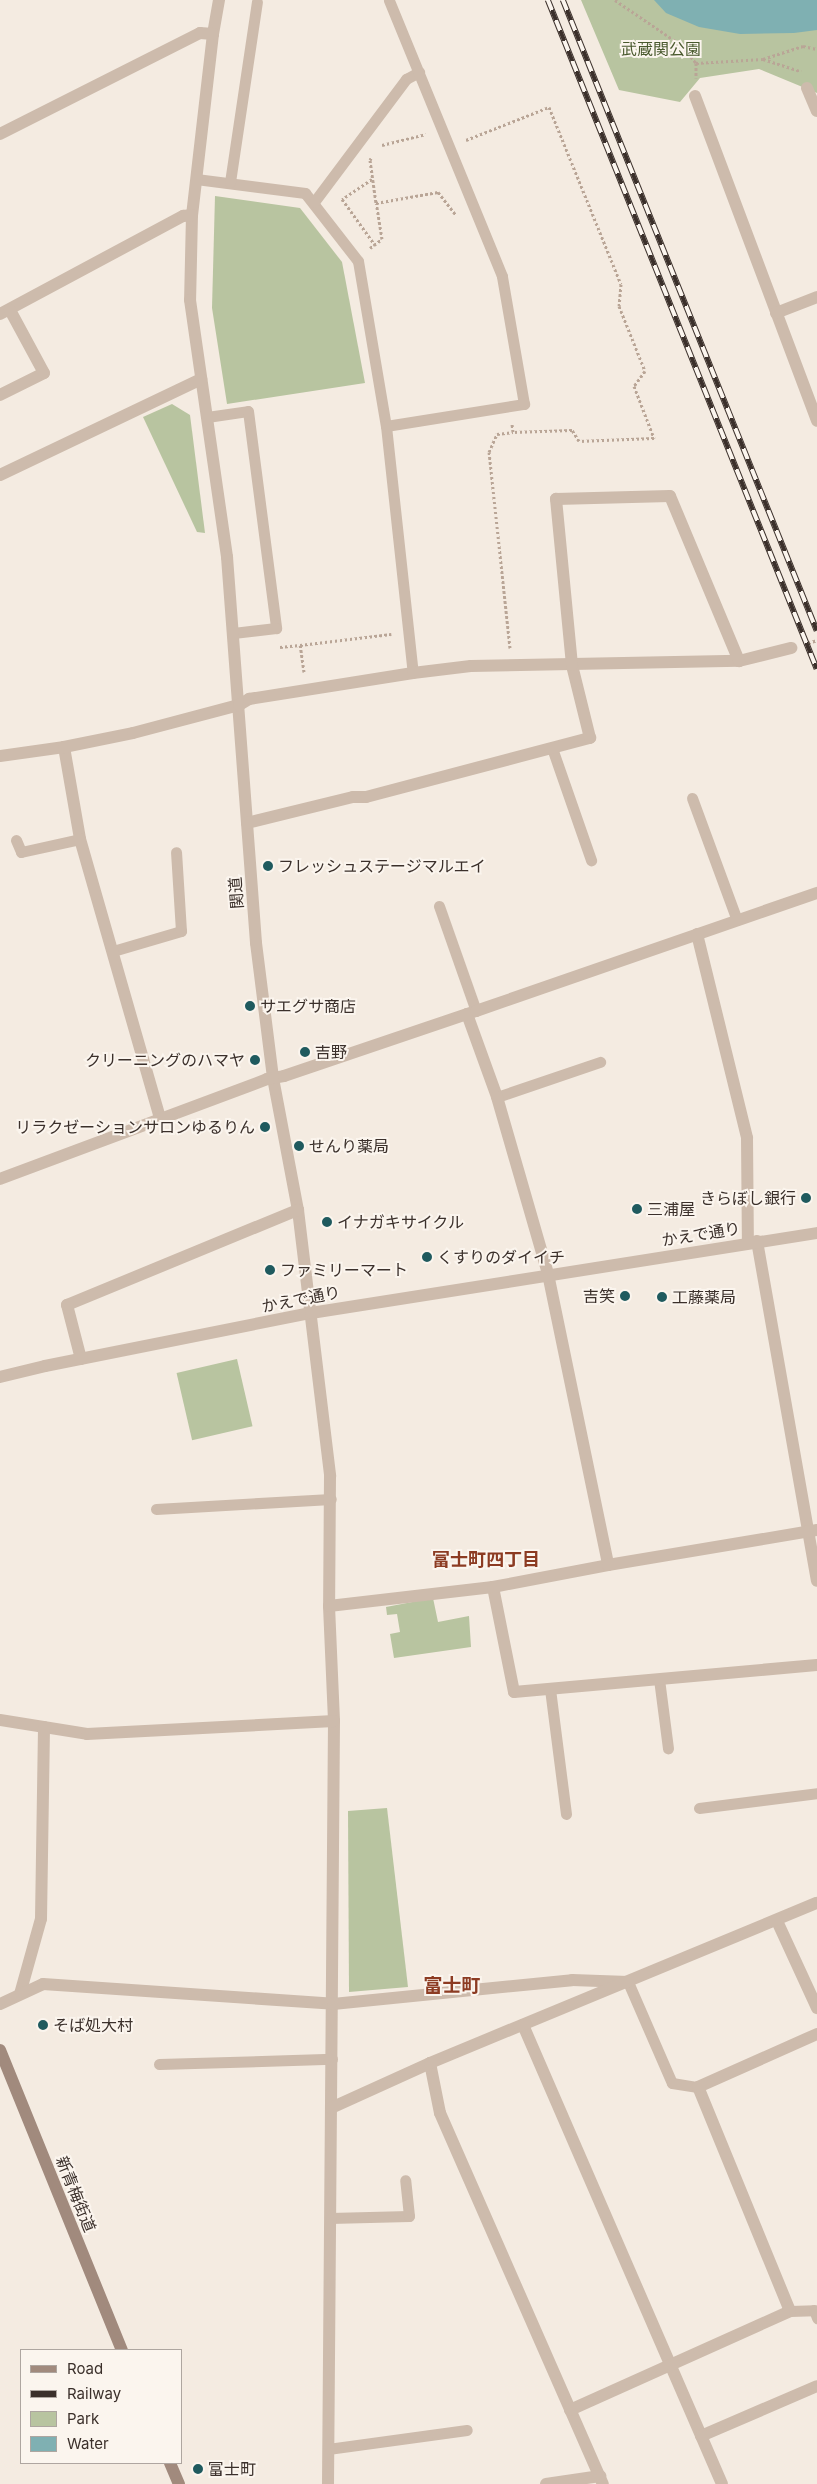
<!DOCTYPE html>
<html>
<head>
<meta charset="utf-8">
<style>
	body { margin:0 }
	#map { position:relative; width:817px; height:2484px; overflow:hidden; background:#f4ebe1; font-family:Inter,"Noto Sans JP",sans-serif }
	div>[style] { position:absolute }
	.green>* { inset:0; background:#b8c4a0; transform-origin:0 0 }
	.water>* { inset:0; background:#7fb0b2 }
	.path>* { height:3px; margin-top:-1.5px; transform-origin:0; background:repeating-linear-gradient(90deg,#b9a596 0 2.5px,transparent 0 5px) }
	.service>* { height:11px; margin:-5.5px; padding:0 5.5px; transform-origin:5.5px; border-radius:5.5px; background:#cdbbac }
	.minor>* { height:12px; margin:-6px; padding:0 6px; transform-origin:6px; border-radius:6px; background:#cdbbac }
	.tertiary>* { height:12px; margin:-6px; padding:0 6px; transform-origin:6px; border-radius:6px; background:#cdbbac }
	.secondary>* { height:12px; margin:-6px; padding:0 6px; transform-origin:6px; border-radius:6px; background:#a18a7d }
	.rail>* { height:5.5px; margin-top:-2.75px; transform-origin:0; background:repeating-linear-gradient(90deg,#fbf5ee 0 11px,#3b302b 0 22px); box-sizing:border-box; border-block:1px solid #3b302b }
	.dots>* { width:14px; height:14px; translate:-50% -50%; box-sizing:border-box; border:2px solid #fbf5ee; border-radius:50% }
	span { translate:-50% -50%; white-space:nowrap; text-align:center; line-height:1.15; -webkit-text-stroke:4px #fbf5ee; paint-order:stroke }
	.park-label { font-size:16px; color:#4a5a2e }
	.poi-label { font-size:16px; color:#3b302b }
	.left { translate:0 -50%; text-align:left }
	.right { translate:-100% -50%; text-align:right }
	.street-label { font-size:16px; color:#3b302b }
	.neighbourhood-label { font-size:18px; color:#8c3b22; font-weight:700 }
	.quarter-label { font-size:19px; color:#8c3b22; font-weight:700 }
	.legend { position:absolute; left:20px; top:2349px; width:162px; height:115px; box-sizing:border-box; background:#fbf5ee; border:1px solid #aea6a0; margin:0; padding:6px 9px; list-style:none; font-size:15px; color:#3b302b }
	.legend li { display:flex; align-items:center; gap:10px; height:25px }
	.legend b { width:25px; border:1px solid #aea6a0 }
</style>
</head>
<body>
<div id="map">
	<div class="green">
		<div style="clip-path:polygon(581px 0,817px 0,817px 93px,759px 69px,700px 78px,680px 102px,619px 90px)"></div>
		<div style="clip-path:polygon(215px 196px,300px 208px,342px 262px,365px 383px,227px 404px,212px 308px)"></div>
		<div style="clip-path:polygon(172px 404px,190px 415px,205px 533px,197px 532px,143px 417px)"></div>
		<div style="left:237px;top:1359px;width:69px;height:62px;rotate:77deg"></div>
		<div style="clip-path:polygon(433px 1598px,438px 1622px,469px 1616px,471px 1647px,394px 1658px,390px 1634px,400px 1632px,397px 1614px,387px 1615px,386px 1607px)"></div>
		<div style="clip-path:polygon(387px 1808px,408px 1987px,349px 1992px,348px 1811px)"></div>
	</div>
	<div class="water">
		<div style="clip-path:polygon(654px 0,817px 0,817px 30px,794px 33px,740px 34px,699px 27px,666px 13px)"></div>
	</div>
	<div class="path">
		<div style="left:615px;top:0;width:80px;rotate:34.3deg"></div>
		<div style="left:681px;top:45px;width:23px;rotate:50deg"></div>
		<div style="left:696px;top:63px;width:15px;rotate:90deg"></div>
		<div style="left:763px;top:59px;width:42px;rotate:-18deg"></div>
		<div style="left:803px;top:46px;width:14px;rotate:12deg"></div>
		<div style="left:696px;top:63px;width:67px;rotate:-3.4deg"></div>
		<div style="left:763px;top:59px;width:40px;rotate:18deg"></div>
		<div style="left:466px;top:140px;width:89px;rotate:-21.7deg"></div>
		<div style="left:549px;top:107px;width:191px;rotate:67.9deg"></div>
		<div style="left:621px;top:284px;width:22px;rotate:95deg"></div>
		<div style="left:619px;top:306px;width:70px;rotate:68.2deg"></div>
		<div style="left:645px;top:371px;width:19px;rotate:126deg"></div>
		<div style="left:634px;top:386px;width:56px;rotate:69deg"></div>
		<div style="left:654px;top:438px;width:75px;rotate:177.7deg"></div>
		<div style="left:579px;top:441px;width:13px;rotate:-122deg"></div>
		<div style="left:572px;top:430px;width:59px;rotate:178.1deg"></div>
		<div style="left:513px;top:432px;width:8px;rotate:-97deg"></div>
		<div style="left:382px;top:145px;width:45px;rotate:-14deg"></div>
		<div style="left:371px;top:158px;width:2px;rotate:117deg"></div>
		<div style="left:370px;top:160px;width:43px;rotate:82.1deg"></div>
		<div style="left:372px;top:179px;width:36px;rotate:146deg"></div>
		<div style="left:342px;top:199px;width:57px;rotate:54.3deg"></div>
		<div style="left:370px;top:248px;width:15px;rotate:-37deg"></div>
		<div style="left:382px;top:239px;width:36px;rotate:-99deg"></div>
		<div style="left:376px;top:203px;width:63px;rotate:-10.1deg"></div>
		<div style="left:438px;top:192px;width:29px;rotate:52deg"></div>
		<div style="left:808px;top:643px;width:9px;rotate:-18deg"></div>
		<div style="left:280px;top:647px;width:20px;rotate:-6deg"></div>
		<div style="left:510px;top:648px;width:197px;rotate:-96.1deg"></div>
		<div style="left:489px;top:452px;width:20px;rotate:-66deg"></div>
		<div style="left:497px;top:434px;width:16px;rotate:-7deg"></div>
		<div style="left:304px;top:672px;width:27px;rotate:-98deg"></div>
		<div style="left:300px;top:645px;width:92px;rotate:-6.9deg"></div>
	</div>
	<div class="service">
		<div style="left:196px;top:179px;width:110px;rotate:7.3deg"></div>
		<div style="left:305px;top:193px;width:86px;rotate:52.1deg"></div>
		<div style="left:358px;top:261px;width:167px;rotate:80.4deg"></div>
		<div style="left:386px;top:426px;width:248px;rotate:83.8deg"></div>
		<div style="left:230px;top:182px;width:182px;rotate:-81.5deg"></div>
		<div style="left:314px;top:202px;width:154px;rotate:-53.2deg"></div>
		<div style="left:406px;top:79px;width:15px;rotate:-28deg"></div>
		<div style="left:207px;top:417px;width:41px;rotate:-8.3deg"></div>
		<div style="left:248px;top:411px;width:219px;rotate:82.6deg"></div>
		<div style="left:276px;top:628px;width:43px;rotate:173.4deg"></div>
		<div style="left:386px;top:426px;width:140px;rotate:-9.1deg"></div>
		<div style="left:524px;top:404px;width:130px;rotate:-99.8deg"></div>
		<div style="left:502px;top:276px;width:298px;rotate:-112.3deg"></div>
		<div style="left:552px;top:748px;width:119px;rotate:70.8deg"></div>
		<div style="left:692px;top:798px;width:130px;rotate:69.8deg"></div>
		<div style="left:16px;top:840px;width:13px;rotate:67deg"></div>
		<div style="left:21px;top:852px;width:60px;rotate:-12.4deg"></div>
		<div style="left:439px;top:906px;width:111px;rotate:70.6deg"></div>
		<div style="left:113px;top:951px;width:71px;rotate:-16.4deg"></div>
		<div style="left:181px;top:931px;width:79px;rotate:-93.6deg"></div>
		<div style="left:497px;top:1097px;width:109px;rotate:-18.8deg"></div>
		<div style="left:156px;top:1509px;width:175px;rotate:-3.3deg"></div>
		<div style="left:659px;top:1679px;width:70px;rotate:82.6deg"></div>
		<div style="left:550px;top:1689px;width:126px;rotate:82.7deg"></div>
		<div style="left:699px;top:1808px;width:119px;rotate:-7.2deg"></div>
		<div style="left:628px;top:1982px;width:110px;rotate:66.5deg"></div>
		<div style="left:672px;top:2083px;width:26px;rotate:9deg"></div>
		<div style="left:159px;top:2064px;width:173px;rotate:-1.7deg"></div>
		<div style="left:330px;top:2218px;width:79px;rotate:-1.5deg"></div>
		<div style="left:409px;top:2216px;width:36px;rotate:-96deg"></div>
		<div style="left:790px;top:2311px;width:24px;rotate:-2deg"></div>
		<div style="left:814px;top:2310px;width:9px;rotate:69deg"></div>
		<div style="left:328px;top:2449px;width:140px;rotate:-7.8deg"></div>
	</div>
	<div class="minor">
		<div style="left:219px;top:0;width:35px;rotate:100deg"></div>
		<div style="left:213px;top:34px;width:182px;rotate:96.6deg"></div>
		<div style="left:192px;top:215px;width:85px;rotate:91.3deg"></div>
		<div style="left:190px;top:300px;width:260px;rotate:81.8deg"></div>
		<div style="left:227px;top:557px;width:387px;rotate:85.7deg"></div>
		<div style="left:256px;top:943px;width:136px;rotate:82.8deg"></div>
		<div style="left:273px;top:1078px;width:134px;rotate:79.3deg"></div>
		<div style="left:298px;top:1210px;width:268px;rotate:83.1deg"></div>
		<div style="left:330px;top:1476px;width:130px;rotate:90.4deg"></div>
		<div style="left:329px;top:1606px;width:115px;rotate:87.5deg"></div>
		<div style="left:334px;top:1721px;width:763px;rotate:90.45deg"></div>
		<div style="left:807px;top:88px;width:25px;rotate:67deg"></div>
		<div style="left:695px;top:96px;width:347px;rotate:69.4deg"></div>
		<div style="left:0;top:134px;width:224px;rotate:-26.8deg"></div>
		<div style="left:200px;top:33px;width:13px;rotate:4deg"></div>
		<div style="left:776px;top:313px;width:44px;rotate:-21.3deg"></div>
		<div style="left:0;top:314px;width:208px;rotate:-28.2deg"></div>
		<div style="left:183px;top:216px;width:9px;rotate:-6deg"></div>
		<div style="left:0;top:395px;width:49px;rotate:-26.6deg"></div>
		<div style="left:44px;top:373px;width:72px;rotate:-118.4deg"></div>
		<div style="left:0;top:475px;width:223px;rotate:-25.5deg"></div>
		<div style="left:64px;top:747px;width:93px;rotate:80.1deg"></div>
		<div style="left:80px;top:839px;width:290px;rotate:74deg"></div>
		<div style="left:0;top:756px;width:65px;rotate:-8deg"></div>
		<div style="left:64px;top:747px;width:70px;rotate:-11.5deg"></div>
		<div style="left:133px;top:733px;width:110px;rotate:-14.8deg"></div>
		<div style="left:239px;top:705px;width:12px;rotate:-31deg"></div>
		<div style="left:249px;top:699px;width:166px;rotate:-9deg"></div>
		<div style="left:413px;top:673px;width:58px;rotate:-6.9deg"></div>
		<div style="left:471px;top:666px;width:268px;rotate:-1.1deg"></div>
		<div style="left:739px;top:661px;width:54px;rotate:-14deg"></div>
		<div style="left:247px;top:823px;width:109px;rotate:-13.8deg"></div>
		<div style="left:353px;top:797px;width:13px"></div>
		<div style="left:366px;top:797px;width:232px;rotate:-14.8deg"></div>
		<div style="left:590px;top:738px;width:75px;rotate:-103.9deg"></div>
		<div style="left:572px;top:665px;width:167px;rotate:-95.5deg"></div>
		<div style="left:556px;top:499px;width:114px;rotate:-1.5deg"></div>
		<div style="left:670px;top:496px;width:179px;rotate:67.3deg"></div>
		<div style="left:697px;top:934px;width:210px;rotate:76.2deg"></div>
		<div style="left:747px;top:1138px;width:105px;rotate:89.5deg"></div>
		<div style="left:467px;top:1014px;width:88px;rotate:70.1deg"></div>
		<div style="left:497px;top:1097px;width:184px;rotate:73.9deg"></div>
		<div style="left:548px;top:1274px;width:297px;rotate:78.3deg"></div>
		<div style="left:0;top:1179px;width:285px;rotate:-20.5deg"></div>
		<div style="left:267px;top:1079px;width:17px;rotate:-10deg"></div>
		<div style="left:284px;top:1076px;width:203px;rotate:-18.7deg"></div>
		<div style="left:476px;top:1011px;width:361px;rotate:-19.1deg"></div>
		<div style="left:757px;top:1241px;width:345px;rotate:80deg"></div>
		<div style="left:81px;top:1359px;width:56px;rotate:-104.5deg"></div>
		<div style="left:67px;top:1305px;width:250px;rotate:-22.4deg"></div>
		<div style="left:493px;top:1587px;width:107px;rotate:78.7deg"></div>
		<div style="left:514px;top:1692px;width:304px;rotate:-5.1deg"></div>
		<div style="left:329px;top:1606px;width:165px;rotate:-6.6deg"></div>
		<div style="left:493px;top:1587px;width:117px;rotate:-10.8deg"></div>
		<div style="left:608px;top:1565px;width:212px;rotate:-9.5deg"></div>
		<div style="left:0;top:1720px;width:88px;rotate:9.1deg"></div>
		<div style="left:87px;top:1734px;width:247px;rotate:-3deg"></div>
		<div style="left:777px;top:1921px;width:96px;rotate:65.3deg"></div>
		<div style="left:20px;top:1994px;width:78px;rotate:-74.4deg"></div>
		<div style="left:41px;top:1919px;width:192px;rotate:-89.1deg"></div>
		<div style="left:0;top:2004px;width:47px;rotate:-24.9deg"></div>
		<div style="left:43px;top:1984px;width:291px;rotate:3.9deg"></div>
		<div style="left:333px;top:2004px;width:240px;rotate:-5.7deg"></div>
		<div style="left:572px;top:1980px;width:56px;rotate:2deg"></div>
		<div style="left:523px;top:2025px;width:500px;rotate:66.56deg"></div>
		<div style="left:430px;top:2063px;width:51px;rotate:78.7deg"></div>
		<div style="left:440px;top:2113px;width:405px;rotate:66.3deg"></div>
		<div style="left:331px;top:2108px;width:109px;rotate:-24.4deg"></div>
		<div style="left:430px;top:2063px;width:419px;rotate:-22.5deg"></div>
		<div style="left:570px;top:2410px;width:241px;rotate:-24.2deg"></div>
		<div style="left:790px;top:2311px;width:242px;rotate:-112.3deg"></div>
		<div style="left:698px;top:2087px;width:130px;rotate:-24deg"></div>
		<div style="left:701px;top:2436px;width:126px;rotate:-23.3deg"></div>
		<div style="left:546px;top:2484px;width:55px;rotate:-8.4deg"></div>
	</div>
	<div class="tertiary">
		<div style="left:0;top:1377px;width:46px;rotate:-13.7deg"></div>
		<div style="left:45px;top:1366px;width:271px;rotate:-11.3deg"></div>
		<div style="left:311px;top:1313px;width:512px;rotate:-8.98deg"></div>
	</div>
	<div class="secondary">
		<div style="left:0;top:2050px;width:324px;rotate:67.9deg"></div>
		<div style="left:170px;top:2463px;width:23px;rotate:67deg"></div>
	</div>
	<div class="rail">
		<div style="left:548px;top:0;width:721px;rotate:68.1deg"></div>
		<div style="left:563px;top:0;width:680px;rotate:68.07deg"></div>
	</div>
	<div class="dots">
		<div style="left:268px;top:866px;background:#1f5a5e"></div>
		<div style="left:250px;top:1006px;background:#1f5a5e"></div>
		<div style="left:305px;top:1052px;background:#1f5a5e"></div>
		<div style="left:255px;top:1060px;background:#1f5a5e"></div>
		<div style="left:265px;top:1127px;background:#1f5a5e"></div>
		<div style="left:299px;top:1146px;background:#1f5a5e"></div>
		<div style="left:806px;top:1198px;background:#1f5a5e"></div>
		<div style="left:637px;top:1209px;background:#1f5a5e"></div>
		<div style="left:327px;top:1222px;background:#1f5a5e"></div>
		<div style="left:427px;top:1257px;background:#1f5a5e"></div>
		<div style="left:270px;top:1270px;background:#1f5a5e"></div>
		<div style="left:625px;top:1296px;background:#1f5a5e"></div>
		<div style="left:662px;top:1297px;background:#1f5a5e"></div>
		<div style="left:43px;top:2025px;background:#1f5a5e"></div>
		<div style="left:198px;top:2469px;background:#1f5a5e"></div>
	</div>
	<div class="park-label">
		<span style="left:661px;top:49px">武蔵関公園</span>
	</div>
	<div class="poi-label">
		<span class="left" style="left:278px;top:866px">フレッシュステージマルエイ</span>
		<span class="left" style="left:260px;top:1006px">サエグサ商店</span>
		<span class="left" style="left:315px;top:1052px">吉野</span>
		<span class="right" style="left:245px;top:1060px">クリーニングのハマヤ</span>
		<span class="right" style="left:255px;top:1127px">リラクゼーションサロンゆるりん</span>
		<span class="left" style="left:309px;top:1146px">せんり薬局</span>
		<span class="right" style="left:796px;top:1198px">きらぼし銀行</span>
		<span class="left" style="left:647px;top:1209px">三浦屋</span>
		<span class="left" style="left:337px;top:1222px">イナガキサイクル</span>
		<span class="left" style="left:437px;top:1257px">くすりのダイイチ</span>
		<span class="left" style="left:280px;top:1270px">ファミリーマート</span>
		<span class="right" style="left:615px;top:1296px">吉笑</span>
		<span class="left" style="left:672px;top:1297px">工藤薬局</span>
		<span class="left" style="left:53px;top:2025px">そば処大村</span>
		<span class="left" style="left:208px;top:2469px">富士町</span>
	</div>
	<div class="street-label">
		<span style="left:236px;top:893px;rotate:-94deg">関道</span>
		<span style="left:701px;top:1234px;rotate:-9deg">かえで通り</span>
		<span style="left:301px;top:1299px;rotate:-11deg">かえで通り</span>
		<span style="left:76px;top:2194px;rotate:68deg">新青梅街道</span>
	</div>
	<div class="neighbourhood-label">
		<span style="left:486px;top:1560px">富士町四丁目</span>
	</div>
	<div class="quarter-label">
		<span style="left:452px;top:1986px">富士町</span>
	</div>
	<ul class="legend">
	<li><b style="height:6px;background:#a18a7d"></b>Road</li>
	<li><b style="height:6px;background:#3b302b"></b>Railway</li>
	<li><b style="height:14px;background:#b8c4a0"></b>Park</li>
	<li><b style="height:14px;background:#7fb0b2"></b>Water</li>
	</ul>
</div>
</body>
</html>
